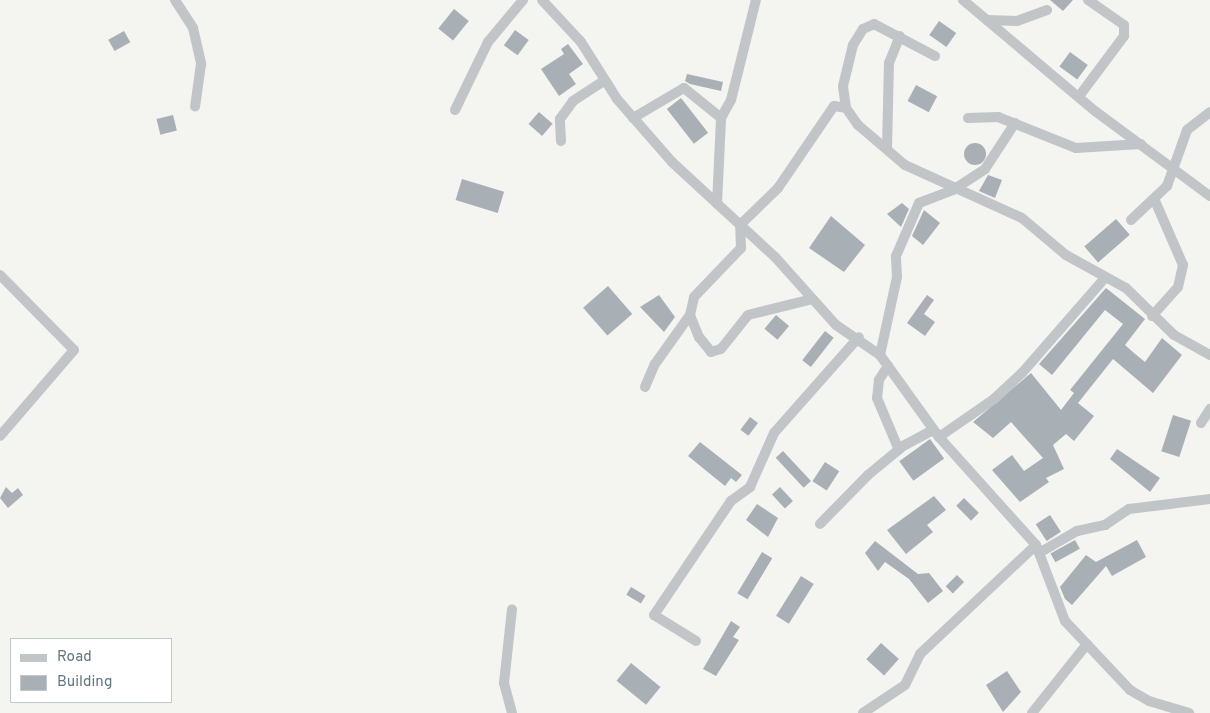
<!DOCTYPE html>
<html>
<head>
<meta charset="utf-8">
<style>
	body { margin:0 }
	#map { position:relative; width:1210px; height:713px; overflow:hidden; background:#f4f4f0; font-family:Overpass,sans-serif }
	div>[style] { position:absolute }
	.building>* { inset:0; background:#a8b0b6; transform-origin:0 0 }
	.round { border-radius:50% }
	.minor>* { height:10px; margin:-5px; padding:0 5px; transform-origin:5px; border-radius:5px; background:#c1c5c8 }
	span { translate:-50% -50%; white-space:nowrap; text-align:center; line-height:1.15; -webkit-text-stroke:5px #fff; paint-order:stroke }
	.legend { position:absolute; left:10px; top:638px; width:162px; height:65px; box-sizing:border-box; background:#fff; border:1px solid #c0c8cd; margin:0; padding:6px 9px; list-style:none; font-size:15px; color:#627582 }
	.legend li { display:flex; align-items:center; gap:10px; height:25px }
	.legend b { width:25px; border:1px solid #c0c8cd }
</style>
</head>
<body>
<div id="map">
	<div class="building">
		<div style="clip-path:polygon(1050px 0,1073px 0,1063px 11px)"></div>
		<div style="left:454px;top:9px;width:19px;height:25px;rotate:39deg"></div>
		<div style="left:939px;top:21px;width:21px;height:17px;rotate:35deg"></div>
		<div style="left:515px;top:30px;width:17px;height:19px;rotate:36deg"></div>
		<div style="left:124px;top:31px;width:13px;height:18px;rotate:61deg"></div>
		<div style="clip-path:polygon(568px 44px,583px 64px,569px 74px,576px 84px,559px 96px,541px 69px,564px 54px,561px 49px)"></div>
		<div style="left:1070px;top:52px;width:22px;height:18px;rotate:36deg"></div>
		<div style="clip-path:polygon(687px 74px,723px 82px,721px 91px,690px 84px,685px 81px)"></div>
		<div style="left:916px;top:85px;width:24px;height:18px;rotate:28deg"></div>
		<div style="left:681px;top:98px;width:44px;height:18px;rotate:52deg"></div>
		<div style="left:539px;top:112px;width:18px;height:16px;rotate:41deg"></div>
		<div style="left:173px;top:115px;width:16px;height:17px;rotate:76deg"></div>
		<div class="round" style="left:964px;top:143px;width:22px;height:22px"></div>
		<div style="clip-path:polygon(988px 175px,1002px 180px,995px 198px,979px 191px)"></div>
		<div style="left:462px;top:179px;width:44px;height:22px;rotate:17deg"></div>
		<div style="clip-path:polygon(902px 203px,909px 209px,901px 227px,887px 214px)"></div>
		<div style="clip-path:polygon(924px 210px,940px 223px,923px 245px,912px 236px)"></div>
		<div style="clip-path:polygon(831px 216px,865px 245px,844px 272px,809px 248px)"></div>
		<div style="left:1116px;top:219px;width:21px;height:42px;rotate:49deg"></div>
		<div style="left:608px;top:286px;width:37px;height:33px;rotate:49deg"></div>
		<div style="clip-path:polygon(1106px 288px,1145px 319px,1125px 345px,1134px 353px,1145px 362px,1162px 338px,1182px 355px,1153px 393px,1113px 359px,1078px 403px,1094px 416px,1074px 441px,1066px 434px,1053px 445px,1064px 469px,1046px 478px,1049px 482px,1020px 502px,992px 470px,1012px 455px,1024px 471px,1043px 458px,1011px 422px,993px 438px,973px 422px,1031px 373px,1061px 410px,1074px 393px,1070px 390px,1123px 324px,1105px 310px,1052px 375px,1039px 364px)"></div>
		<div style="clip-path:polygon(659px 295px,675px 317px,664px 332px,640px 307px)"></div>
		<div style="clip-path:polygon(927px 295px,934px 300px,924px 314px,935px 322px,925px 336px,907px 323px)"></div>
		<div style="left:776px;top:315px;width:17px;height:18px;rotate:40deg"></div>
		<div style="left:825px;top:331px;width:11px;height:37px;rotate:38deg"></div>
		<div style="left:1173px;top:415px;width:19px;height:38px;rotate:18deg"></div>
		<div style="left:750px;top:417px;width:10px;height:16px;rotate:37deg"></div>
		<div style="left:930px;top:439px;width:24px;height:38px;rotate:54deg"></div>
		<div style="clip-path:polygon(700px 442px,742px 475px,736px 482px,731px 478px,725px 486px,688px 456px)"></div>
		<div style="clip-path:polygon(1117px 449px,1160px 478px,1150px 492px,1110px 459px)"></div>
		<div style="left:783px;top:451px;width:41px;height:10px;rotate:47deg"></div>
		<div style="left:825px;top:462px;width:17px;height:23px;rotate:33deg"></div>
		<div style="clip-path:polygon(6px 487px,12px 493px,18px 488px,23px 495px,8px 508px,0 498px)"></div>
		<div style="left:780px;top:487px;width:19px;height:11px;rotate:47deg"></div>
		<div style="clip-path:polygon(934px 496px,946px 510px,927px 525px,933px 532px,906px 554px,887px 530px)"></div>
		<div style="left:964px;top:498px;width:21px;height:11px;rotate:45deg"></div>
		<div style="clip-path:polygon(757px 504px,778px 518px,768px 537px,746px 520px)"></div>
		<div style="left:1050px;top:515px;width:20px;height:17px;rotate:57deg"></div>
		<div style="left:1075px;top:540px;width:10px;height:28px;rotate:61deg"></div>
		<div style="clip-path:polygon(1137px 540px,1146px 557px,1112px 576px,1106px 566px,1072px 605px,1065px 599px,1060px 587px,1086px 555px,1096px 562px)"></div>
		<div style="clip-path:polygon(875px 541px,918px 574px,929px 573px,943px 591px,928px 603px,909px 579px,885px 562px,878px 571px,865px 553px)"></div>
		<div style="left:762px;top:552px;width:12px;height:48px;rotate:31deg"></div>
		<div style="left:957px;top:575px;width:10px;height:16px;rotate:45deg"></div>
		<div style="left:801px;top:576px;width:15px;height:47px;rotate:32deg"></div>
		<div style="left:631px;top:587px;width:17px;height:9px;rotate:31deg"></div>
		<div style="clip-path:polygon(731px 621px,740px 627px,733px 637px,739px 640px,716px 676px,703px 669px)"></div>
		<div style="left:881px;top:643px;width:24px;height:22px;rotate:42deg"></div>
		<div style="left:631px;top:663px;width:38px;height:23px;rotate:39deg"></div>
		<div style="clip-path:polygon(1007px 671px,1021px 692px,1003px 712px,986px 685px)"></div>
	</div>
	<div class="minor">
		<div style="left:175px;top:0;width:33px;rotate:57deg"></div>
		<div style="left:193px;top:28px;width:37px;rotate:77deg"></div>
		<div style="left:201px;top:64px;width:43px;rotate:97.9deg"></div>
		<div style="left:542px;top:0;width:57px;rotate:47.1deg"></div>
		<div style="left:581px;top:42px;width:67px;rotate:57.7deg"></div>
		<div style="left:617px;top:99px;width:84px;rotate:48.9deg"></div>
		<div style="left:672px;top:162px;width:140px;rotate:42.7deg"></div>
		<div style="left:775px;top:257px;width:91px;rotate:48.1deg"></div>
		<div style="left:836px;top:325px;width:53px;rotate:34.3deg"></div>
		<div style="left:880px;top:355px;width:101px;rotate:54.3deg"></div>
		<div style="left:939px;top:437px;width:145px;rotate:48.1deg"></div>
		<div style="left:1036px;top:545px;width:81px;rotate:69.1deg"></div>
		<div style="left:1065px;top:621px;width:95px;rotate:46.7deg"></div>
		<div style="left:1130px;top:690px;width:22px;rotate:30deg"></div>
		<div style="left:1149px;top:701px;width:42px;rotate:16.7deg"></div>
		<div style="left:963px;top:0;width:172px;rotate:40.1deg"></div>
		<div style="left:1095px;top:111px;width:143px;rotate:36.5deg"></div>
		<div style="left:987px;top:20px;width:30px;rotate:2deg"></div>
		<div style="left:1017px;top:21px;width:32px;rotate:-20deg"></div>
		<div style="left:1080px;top:95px;width:74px;rotate:-53.3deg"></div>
		<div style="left:1124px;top:36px;width:11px;rotate:-90deg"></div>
		<div style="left:1124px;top:25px;width:44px;rotate:-145.2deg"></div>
		<div style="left:846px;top:108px;width:22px;rotate:-98deg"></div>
		<div style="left:843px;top:86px;width:42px;rotate:-76.3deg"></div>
		<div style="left:853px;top:45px;width:19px;rotate:-58deg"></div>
		<div style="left:863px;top:29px;width:12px;rotate:-24deg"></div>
		<div style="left:874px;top:24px;width:69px;rotate:27.7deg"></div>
		<div style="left:455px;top:110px;width:76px;rotate:-64.1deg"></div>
		<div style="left:488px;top:42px;width:55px;rotate:-50.2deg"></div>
		<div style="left:633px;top:118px;width:59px;rotate:-30.5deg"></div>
		<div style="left:684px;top:88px;width:48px;rotate:39deg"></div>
		<div style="left:968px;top:118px;width:30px;rotate:-2deg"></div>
		<div style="left:998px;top:117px;width:84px;rotate:21.7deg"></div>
		<div style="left:1076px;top:148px;width:65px;rotate:-3.5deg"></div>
		<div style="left:561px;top:141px;width:22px;rotate:-93deg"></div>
		<div style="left:560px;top:119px;width:22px;rotate:-54deg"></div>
		<div style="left:573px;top:101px;width:38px;rotate:-33deg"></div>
		<div style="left:887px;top:149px;width:86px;rotate:-88.7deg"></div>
		<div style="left:889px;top:63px;width:29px;rotate:-68deg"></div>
		<div style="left:717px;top:204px;width:86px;rotate:-87.3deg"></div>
		<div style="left:721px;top:118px;width:21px;rotate:-61deg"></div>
		<div style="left:731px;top:100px;width:103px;rotate:-76deg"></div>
		<div style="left:1131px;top:220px;width:50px;rotate:-43.4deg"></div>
		<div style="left:1167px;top:186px;width:59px;rotate:-70.3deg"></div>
		<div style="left:1187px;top:130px;width:29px;rotate:-38deg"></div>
		<div style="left:0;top:275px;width:105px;rotate:45.4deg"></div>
		<div style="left:74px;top:350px;width:113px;rotate:130.7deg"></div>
		<div style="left:690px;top:315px;width:24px;rotate:68deg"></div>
		<div style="left:699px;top:337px;width:19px;rotate:51deg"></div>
		<div style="left:711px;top:352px;width:10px;rotate:-17deg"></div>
		<div style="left:721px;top:349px;width:43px;rotate:-51.5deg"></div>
		<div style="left:748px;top:315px;width:66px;rotate:-14deg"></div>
		<div style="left:1152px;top:316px;width:39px;rotate:-48deg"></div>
		<div style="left:1178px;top:287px;width:23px;rotate:-77deg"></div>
		<div style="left:1183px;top:265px;width:70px;rotate:-113.6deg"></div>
		<div style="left:880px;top:355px;width:80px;rotate:-77.7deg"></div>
		<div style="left:897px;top:277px;width:21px;rotate:-93deg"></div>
		<div style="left:896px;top:256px;width:58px;rotate:-66.5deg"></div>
		<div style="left:919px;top:203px;width:36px;rotate:-21deg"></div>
		<div style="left:953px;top:190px;width:38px;rotate:-33deg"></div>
		<div style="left:985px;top:169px;width:55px;rotate:-56.9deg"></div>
		<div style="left:888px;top:366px;width:17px;rotate:123deg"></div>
		<div style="left:879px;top:380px;width:18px;rotate:96deg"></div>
		<div style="left:877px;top:398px;width:56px;rotate:67.1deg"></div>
		<div style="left:645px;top:387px;width:25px;rotate:-67deg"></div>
		<div style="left:655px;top:364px;width:60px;rotate:-54.5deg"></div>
		<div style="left:690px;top:315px;width:18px;rotate:-77deg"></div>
		<div style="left:694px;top:297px;width:68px;rotate:-46.2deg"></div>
		<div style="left:741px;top:248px;width:23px;rotate:-92deg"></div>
		<div style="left:740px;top:225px;width:53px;rotate:-44.2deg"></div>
		<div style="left:778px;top:188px;width:99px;rotate:-55.7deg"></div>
		<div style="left:834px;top:106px;width:12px;rotate:9deg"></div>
		<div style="left:846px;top:108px;width:21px;rotate:55deg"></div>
		<div style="left:858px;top:125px;width:62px;rotate:40.4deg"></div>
		<div style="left:905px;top:165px;width:128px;rotate:24.4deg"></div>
		<div style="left:1022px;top:218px;width:57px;rotate:40.1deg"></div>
		<div style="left:1066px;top:255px;width:68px;rotate:28.8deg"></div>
		<div style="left:1126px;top:288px;width:67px;rotate:44.4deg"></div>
		<div style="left:1174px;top:335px;width:41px;rotate:29.1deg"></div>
		<div style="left:1201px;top:423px;width:17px;rotate:-57deg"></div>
		<div style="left:939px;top:437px;width:67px;rotate:-34.6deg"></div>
		<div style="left:994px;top:399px;width:38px;rotate:-43deg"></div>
		<div style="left:1022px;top:373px;width:125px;rotate:-48.9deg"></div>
		<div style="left:820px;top:524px;width:69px;rotate:-45.6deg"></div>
		<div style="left:868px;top:475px;width:45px;rotate:-39.6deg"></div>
		<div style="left:903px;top:446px;width:34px;rotate:-28deg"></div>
		<div style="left:1039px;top:553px;width:44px;rotate:-30.1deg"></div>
		<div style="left:1077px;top:531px;width:29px;rotate:-12deg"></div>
		<div style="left:1105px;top:525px;width:29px;rotate:-34deg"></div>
		<div style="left:1129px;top:509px;width:82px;rotate:-7deg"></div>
		<div style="left:696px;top:641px;width:49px;rotate:-148.2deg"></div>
		<div style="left:654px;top:615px;width:138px;rotate:-56deg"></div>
		<div style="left:731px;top:501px;width:24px;rotate:-36deg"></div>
		<div style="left:750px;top:487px;width:59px;rotate:-66deg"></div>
		<div style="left:774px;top:433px;width:128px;rotate:-48.5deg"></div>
		<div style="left:512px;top:713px;width:31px;rotate:-105deg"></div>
		<div style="left:504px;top:683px;width:74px;rotate:-83.8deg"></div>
		<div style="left:863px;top:713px;width:50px;rotate:-33.7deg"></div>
		<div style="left:905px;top:685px;width:34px;rotate:-64deg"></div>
		<div style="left:920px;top:654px;width:159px;rotate:-43.2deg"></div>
		<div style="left:1032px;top:713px;width:88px;rotate:-51.4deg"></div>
	</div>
	<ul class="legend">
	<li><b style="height:6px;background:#c1c5c8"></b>Road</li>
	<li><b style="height:14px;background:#a8b0b6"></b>Building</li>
	</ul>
</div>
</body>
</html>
